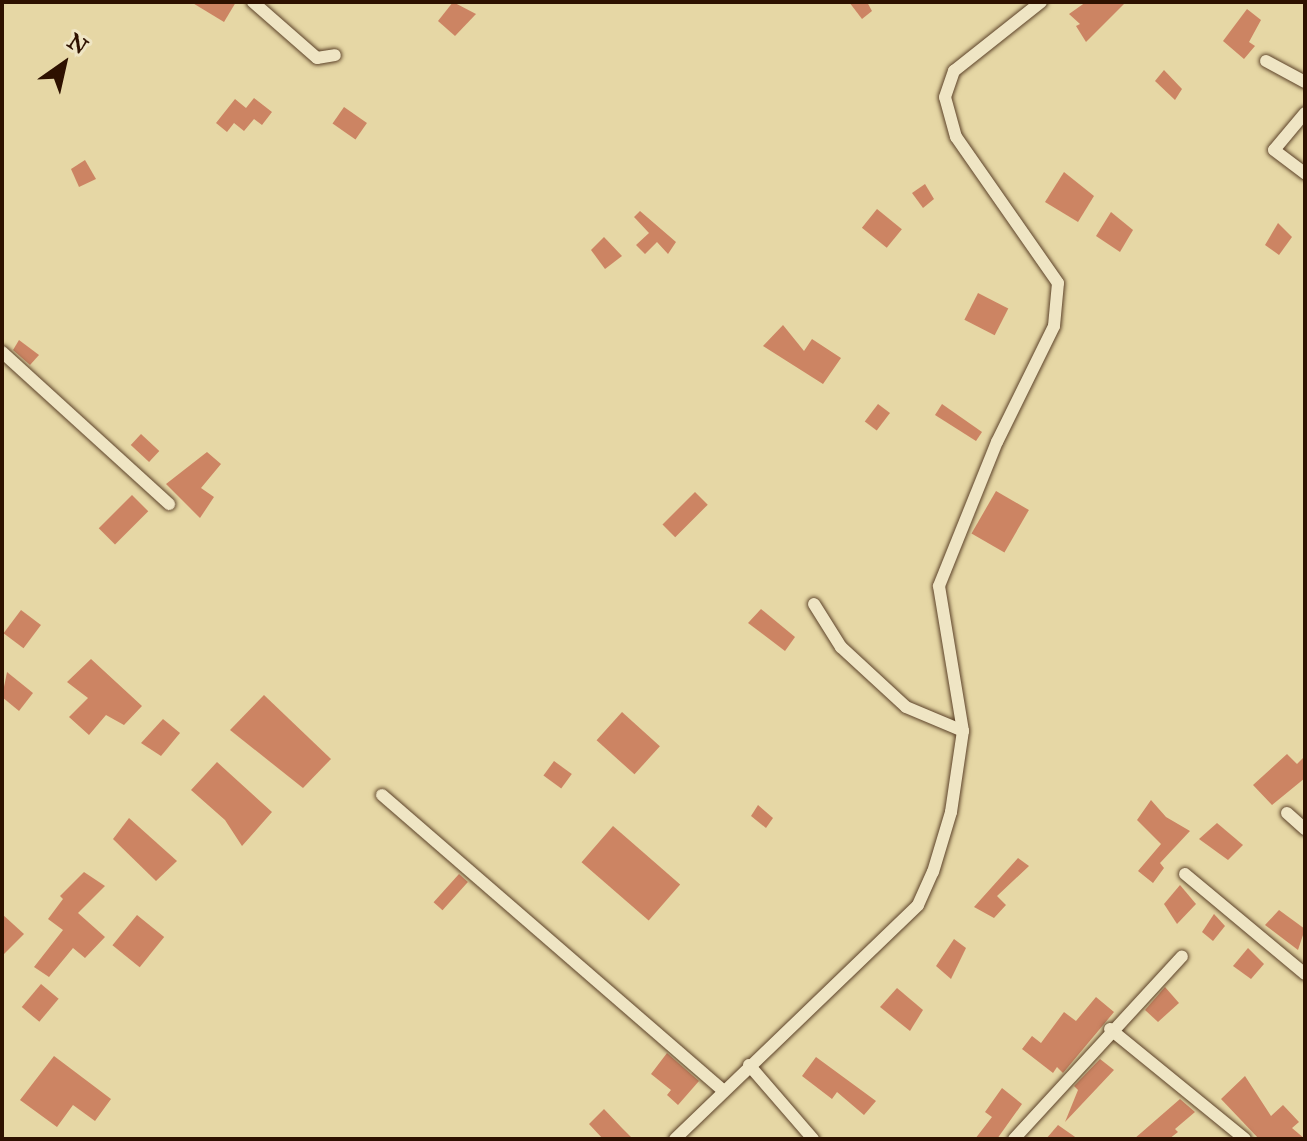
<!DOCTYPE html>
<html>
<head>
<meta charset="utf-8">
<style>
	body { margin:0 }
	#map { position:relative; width:1307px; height:1141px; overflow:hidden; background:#e6d7a5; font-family:"IM FELL Great Primer",serif }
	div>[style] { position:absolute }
	.building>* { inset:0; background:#cc8463; transform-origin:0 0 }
	.roads { filter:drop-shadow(0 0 2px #5c4229) drop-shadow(0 0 2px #5c4229) }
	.minor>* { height:12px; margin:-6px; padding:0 6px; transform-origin:6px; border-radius:6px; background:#efe5c4 }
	span { translate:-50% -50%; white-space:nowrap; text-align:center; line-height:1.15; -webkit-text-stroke:8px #efe5c4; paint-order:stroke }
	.frame { position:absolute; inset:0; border:4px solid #2e1100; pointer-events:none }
	.north { position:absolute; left:24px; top:24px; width:80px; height:80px; -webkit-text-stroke:6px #efe5c4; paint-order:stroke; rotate:34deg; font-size:22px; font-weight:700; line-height:32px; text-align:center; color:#2e1100 }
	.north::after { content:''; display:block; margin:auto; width:28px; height:36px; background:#2e1100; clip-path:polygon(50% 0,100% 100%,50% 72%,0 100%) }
</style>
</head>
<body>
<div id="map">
	<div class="building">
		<div style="clip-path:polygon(191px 2px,236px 2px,224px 22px)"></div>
		<div style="clip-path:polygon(453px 2px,476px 14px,455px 36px,438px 21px)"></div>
		<div style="clip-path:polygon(849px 2px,867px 2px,872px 11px,862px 19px)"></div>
		<div style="clip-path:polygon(1086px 2px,1126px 2px,1086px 42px,1076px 26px,1080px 24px,1069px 14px)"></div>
		<div style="clip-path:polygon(1247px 9px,1261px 20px,1249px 42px,1255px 46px,1244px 59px,1223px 41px)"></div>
		<div style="clip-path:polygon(1164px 70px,1182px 89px,1175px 100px,1155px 81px)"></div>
		<div style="clip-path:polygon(254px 98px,272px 112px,262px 125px,254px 119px,244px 131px,234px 123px,227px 132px,216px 123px,235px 99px,246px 108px)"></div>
		<div style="left:344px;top:107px;width:28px;height:20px;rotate:35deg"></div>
		<div style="clip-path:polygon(85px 160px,96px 179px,79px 187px,71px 169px)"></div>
		<div style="clip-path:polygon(1064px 172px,1094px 196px,1078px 222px,1045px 202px)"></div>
		<div style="clip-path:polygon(925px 184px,934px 199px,923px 208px,912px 193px)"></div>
		<div style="left:877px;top:209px;width:32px;height:24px;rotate:39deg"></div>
		<div style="clip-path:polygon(640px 211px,676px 242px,668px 254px,657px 242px,645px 254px,636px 245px,649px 233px,634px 217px)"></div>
		<div style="clip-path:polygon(1111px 212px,1133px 230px,1120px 252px,1096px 236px)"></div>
		<div style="clip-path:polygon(1278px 223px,1292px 237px,1279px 255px,1265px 245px)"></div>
		<div style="clip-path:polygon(604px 237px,622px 256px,605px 269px,591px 250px)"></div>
		<div style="left:978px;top:293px;width:34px;height:30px;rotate:27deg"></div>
		<div style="clip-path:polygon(783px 325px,804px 351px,812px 339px,841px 358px,823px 384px,763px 346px)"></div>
		<div style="clip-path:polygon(19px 340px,39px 355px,30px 365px,13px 350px)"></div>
		<div style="left:878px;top:404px;width:15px;height:22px;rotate:37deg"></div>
		<div style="clip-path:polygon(942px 404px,982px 432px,976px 441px,935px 415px)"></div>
		<div style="left:141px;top:434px;width:25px;height:15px;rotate:43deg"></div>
		<div style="clip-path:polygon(207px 452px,221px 464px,201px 488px,214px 497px,200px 518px,166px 484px)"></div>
		<div style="left:996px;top:491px;width:38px;height:49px;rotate:30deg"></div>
		<div style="left:695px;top:492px;width:18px;height:46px;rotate:45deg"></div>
		<div style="left:132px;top:495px;width:23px;height:47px;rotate:45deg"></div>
		<div style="clip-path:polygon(761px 609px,795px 637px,785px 651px,748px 623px)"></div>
		<div style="left:21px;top:610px;width:25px;height:29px;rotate:37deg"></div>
		<div style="clip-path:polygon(91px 659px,142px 706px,124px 725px,106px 715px,89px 735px,69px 717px,88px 698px,67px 682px)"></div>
		<div style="clip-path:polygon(7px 672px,33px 693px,19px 711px,2px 697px)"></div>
		<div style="clip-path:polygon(264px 695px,331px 759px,303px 788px,230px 730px)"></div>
		<div style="left:622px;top:712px;width:51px;height:38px;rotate:42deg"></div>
		<div style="clip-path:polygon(163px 719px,180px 733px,161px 756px,141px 743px)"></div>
		<div style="clip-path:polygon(1287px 754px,1297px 764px,1305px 756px,1305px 778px,1272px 805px,1253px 785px)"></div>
		<div style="left:554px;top:761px;width:22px;height:18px;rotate:36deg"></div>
		<div style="clip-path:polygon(217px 762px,272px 812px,242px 846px,225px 820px,191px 790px)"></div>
		<div style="clip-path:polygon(1151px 800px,1166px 817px,1190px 831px,1160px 863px,1164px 868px,1153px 883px,1138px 871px,1161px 844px,1137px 820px)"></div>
		<div style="clip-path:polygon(758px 805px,773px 818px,766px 828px,751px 816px)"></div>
		<div style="clip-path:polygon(129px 818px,177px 861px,156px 881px,113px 839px)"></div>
		<div style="clip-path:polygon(1217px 823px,1243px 845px,1228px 860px,1199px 839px)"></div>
		<div style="left:613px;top:826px;width:89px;height:48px;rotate:41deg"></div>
		<div style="clip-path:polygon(1018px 858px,1029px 866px,997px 896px,1006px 905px,994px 918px,974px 907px)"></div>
		<div style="clip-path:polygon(84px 872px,105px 886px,78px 913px,105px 937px,85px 958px,73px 948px,49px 977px,34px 967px,63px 930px,48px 919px,63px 899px,60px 896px)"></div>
		<div style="left:459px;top:874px;width:12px;height:38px;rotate:42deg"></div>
		<div style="clip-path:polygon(1180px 885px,1196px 904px,1177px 924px,1164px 904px)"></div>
		<div style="clip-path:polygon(1279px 910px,1305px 929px,1298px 950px,1265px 925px)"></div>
		<div style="clip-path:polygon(2px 914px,24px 934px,2px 956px)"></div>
		<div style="clip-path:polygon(1214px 914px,1225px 926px,1213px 941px,1202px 932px)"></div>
		<div style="left:137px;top:915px;width:35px;height:39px;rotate:39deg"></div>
		<div style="clip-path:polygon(954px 939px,966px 948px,951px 979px,936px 966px)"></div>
		<div style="clip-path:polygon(1248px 948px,1264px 964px,1251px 979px,1233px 966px)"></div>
		<div style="left:41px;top:984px;width:23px;height:30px;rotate:40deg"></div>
		<div style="clip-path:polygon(1165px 987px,1179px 1003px,1158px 1022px,1145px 1010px)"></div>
		<div style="clip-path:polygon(897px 988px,923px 1010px,910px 1031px,880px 1007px)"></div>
		<div style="clip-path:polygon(1096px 997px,1114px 1012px,1063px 1073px,1057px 1067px,1053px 1073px,1022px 1049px,1032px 1036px,1041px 1043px,1064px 1012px,1076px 1021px)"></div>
		<div style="clip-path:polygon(667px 1053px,699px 1081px,678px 1105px,667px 1095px,671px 1090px,651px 1074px)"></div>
		<div style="clip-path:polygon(54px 1056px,111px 1099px,95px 1121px,73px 1105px,57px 1127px,20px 1100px)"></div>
		<div style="clip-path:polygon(816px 1057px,876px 1101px,864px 1115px,837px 1092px,832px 1099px,802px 1076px)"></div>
		<div style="clip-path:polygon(1100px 1059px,1114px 1070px,1065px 1122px,1078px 1090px,1074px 1086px)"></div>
		<div style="clip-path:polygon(1245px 1076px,1271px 1116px,1283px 1105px,1299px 1122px,1292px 1128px,1305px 1139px,1259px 1139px,1221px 1099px)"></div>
		<div style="clip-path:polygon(1002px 1088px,1022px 1104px,997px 1139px,975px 1139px,992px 1117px,985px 1112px)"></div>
		<div style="clip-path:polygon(1180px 1099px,1195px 1112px,1175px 1129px,1178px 1132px,1169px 1139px,1134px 1139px)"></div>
		<div style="clip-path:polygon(604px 1109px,621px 1127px,633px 1139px,603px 1139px,589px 1124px)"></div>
		<div style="clip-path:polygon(1058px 1125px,1078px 1139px,1046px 1139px)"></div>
	</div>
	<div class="roads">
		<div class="minor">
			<div style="left:253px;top:2px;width:85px;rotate:41.2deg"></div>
			<div style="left:317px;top:58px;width:18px;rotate:-9deg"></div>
			<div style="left:1266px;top:61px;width:44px;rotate:28.3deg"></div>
			<div style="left:1305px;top:113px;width:48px;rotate:130deg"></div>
			<div style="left:1274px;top:150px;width:39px;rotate:37deg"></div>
			<div style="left:2px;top:352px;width:226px;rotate:42.3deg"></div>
			<div style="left:814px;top:604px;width:51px;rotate:57.9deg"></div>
			<div style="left:841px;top:647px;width:88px;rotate:42.7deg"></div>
			<div style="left:906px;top:707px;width:62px;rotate:22.8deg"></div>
			<div style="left:382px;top:795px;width:449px;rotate:40.9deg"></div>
			<div style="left:1287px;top:813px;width:24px;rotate:42deg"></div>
			<div style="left:1185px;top:874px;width:156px;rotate:39.8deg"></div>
			<div style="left:1110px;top:1029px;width:174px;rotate:39.2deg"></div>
			<div style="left:749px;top:1065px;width:98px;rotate:49.1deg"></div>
			<div style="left:675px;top:1139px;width:337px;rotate:-43.9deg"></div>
			<div style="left:918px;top:905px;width:36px;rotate:-66deg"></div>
			<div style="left:933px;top:872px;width:63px;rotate:-73.3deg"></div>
			<div style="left:951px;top:812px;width:82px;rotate:-81.6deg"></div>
			<div style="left:963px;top:731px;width:147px;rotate:-99.4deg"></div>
			<div style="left:939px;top:586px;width:155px;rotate:-68.1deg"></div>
			<div style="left:997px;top:442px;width:129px;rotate:-63.8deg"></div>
			<div style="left:1054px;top:326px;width:43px;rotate:-84.7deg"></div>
			<div style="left:1058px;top:283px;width:178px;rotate:-124.9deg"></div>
			<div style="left:956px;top:137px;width:41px;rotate:-105.4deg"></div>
			<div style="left:945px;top:97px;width:28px;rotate:-71deg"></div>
			<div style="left:954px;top:71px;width:111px;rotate:-38.4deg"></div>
			<div style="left:1014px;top:1139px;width:248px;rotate:-47.4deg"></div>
		</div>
	</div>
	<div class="frame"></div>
	<div class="north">N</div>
</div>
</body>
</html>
